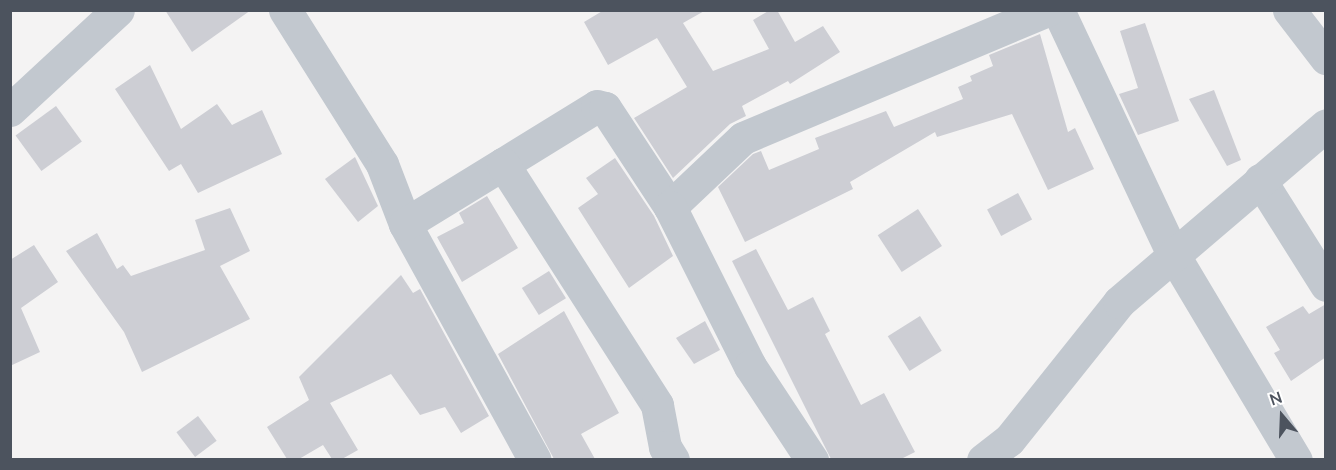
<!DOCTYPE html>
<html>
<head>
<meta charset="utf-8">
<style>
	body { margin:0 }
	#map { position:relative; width:1336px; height:470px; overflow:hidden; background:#f4f3f3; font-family:"Nunito Sans",sans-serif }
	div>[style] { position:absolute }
	.building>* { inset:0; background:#cdced4; transform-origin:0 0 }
	.minor>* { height:33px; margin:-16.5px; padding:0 16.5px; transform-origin:16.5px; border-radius:16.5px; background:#c2c8cf }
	span { translate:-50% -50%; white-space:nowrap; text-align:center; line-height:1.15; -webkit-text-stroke:4.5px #fff; paint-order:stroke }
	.frame { position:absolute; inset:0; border:12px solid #4c535e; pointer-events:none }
	.north { position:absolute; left:1252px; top:386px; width:60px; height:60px; -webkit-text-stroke:4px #fff; paint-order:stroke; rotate:341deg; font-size:16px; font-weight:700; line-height:24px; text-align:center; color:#4c535e }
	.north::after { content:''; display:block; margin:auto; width:21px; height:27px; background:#4c535e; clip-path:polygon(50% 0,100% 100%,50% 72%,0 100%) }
</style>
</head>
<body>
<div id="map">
	<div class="building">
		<div style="clip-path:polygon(165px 10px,251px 10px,192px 52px)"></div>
		<div style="clip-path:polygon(604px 10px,706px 10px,683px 23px,713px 71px,769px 49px,753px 20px,770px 10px,777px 10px,795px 42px,823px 26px,840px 52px,790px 84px,788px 81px,742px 106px,746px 116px,730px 124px,673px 178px,634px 118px,687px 87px,657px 38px,608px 65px,584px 22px)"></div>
		<div style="clip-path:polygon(1145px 23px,1179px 121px,1138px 135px,1119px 94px,1138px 88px,1120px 31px)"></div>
		<div style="clip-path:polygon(1040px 34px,1068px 132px,1075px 128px,1094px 169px,1048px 190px,1012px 114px,937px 137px,935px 132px,850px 182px,853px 189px,745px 242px,718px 187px,753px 154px,761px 151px,769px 170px,819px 149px,815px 138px,886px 111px,894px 127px,963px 99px,958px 87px,972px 81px,970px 76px,993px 66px,989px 55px)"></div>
		<div style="clip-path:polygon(150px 65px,181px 129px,217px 104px,232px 125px,262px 110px,282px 154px,198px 193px,181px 164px,169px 171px,115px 89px)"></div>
		<div style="clip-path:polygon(1214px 90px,1241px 160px,1227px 166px,1189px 99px)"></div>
		<div style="left:56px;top:106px;width:44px;height:50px;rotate:54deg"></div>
		<div style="clip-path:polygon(355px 157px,378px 206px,358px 222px,325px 179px)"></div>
		<div style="clip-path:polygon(615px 158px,654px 216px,673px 256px,629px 288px,578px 208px,598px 194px,586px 178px)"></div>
		<div style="left:1018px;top:193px;width:30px;height:35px;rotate:62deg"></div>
		<div style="clip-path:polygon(487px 196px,518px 248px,462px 282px,437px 237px,464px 223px,459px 213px)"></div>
		<div style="clip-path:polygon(230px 208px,250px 251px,220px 266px,250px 319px,142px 372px,124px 332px,66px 251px,97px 233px,117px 269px,123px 265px,131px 276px,205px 250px,195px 220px)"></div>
		<div style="left:918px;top:209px;width:44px;height:48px;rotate:57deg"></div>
		<div style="clip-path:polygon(34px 245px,58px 282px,21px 308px,40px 352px,10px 366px,10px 260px)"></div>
		<div style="clip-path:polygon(756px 249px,788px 310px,813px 297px,830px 331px,825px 334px,861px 405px,884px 393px,915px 452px,901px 459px,831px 459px,732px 261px)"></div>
		<div style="left:549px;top:271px;width:32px;height:32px;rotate:58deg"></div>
		<div style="clip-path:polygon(401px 275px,413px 293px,420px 289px,489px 416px,461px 433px,445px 407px,420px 415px,391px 374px,330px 403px,358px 450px,342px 459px,332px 459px,323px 445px,299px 459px,287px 459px,267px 427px,309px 400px,299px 377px)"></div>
		<div style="clip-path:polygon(1326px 304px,1326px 357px,1291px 381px,1274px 353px,1280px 350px,1266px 327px,1303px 306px,1309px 314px)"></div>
		<div style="clip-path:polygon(564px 311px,619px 413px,581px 434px,595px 459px,554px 459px,498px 354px)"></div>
		<div style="left:920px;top:316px;width:41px;height:38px;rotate:58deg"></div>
		<div style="clip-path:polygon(705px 321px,720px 350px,694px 364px,676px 338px)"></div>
		<div style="left:198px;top:416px;width:31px;height:27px;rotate:53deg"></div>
	</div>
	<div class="minor">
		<div style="left:285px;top:10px;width:182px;rotate:57.8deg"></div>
		<div style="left:382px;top:164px;width:64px;rotate:69deg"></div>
		<div style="left:405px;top:224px;width:269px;rotate:61.2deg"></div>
		<div style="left:1058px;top:10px;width:270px;rotate:64.8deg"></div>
		<div style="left:1173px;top:254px;width:240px;rotate:59.2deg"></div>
		<div style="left:1289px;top:10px;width:61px;rotate:52.4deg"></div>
		<div style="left:10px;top:110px;width:147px;rotate:-42.8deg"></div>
		<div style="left:503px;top:164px;width:110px;rotate:-31.7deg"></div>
		<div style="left:597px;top:106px;width:8px;rotate:14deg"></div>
		<div style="left:605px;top:108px;width:118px;rotate:56.7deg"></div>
		<div style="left:670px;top:207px;width:100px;rotate:-43.4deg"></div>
		<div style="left:743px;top:138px;width:331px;rotate:-22.8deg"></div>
		<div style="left:1260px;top:180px;width:124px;rotate:57.8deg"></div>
		<div style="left:670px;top:207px;width:178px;rotate:63.3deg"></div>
		<div style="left:750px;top:366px;width:113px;rotate:56.6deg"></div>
		<div style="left:405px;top:224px;width:115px;rotate:-31.5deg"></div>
		<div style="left:503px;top:164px;width:286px;rotate:57.4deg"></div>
		<div style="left:657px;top:405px;width:43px;rotate:79.2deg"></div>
		<div style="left:665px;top:447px;width:15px;rotate:58deg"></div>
		<div style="left:983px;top:460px;width:33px;rotate:-38deg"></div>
		<div style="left:1009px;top:440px;width:176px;rotate:-51.4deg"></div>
		<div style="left:1119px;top:302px;width:272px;rotate:-40.5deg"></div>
	</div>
	<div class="frame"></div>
	<div class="north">N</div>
</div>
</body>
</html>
